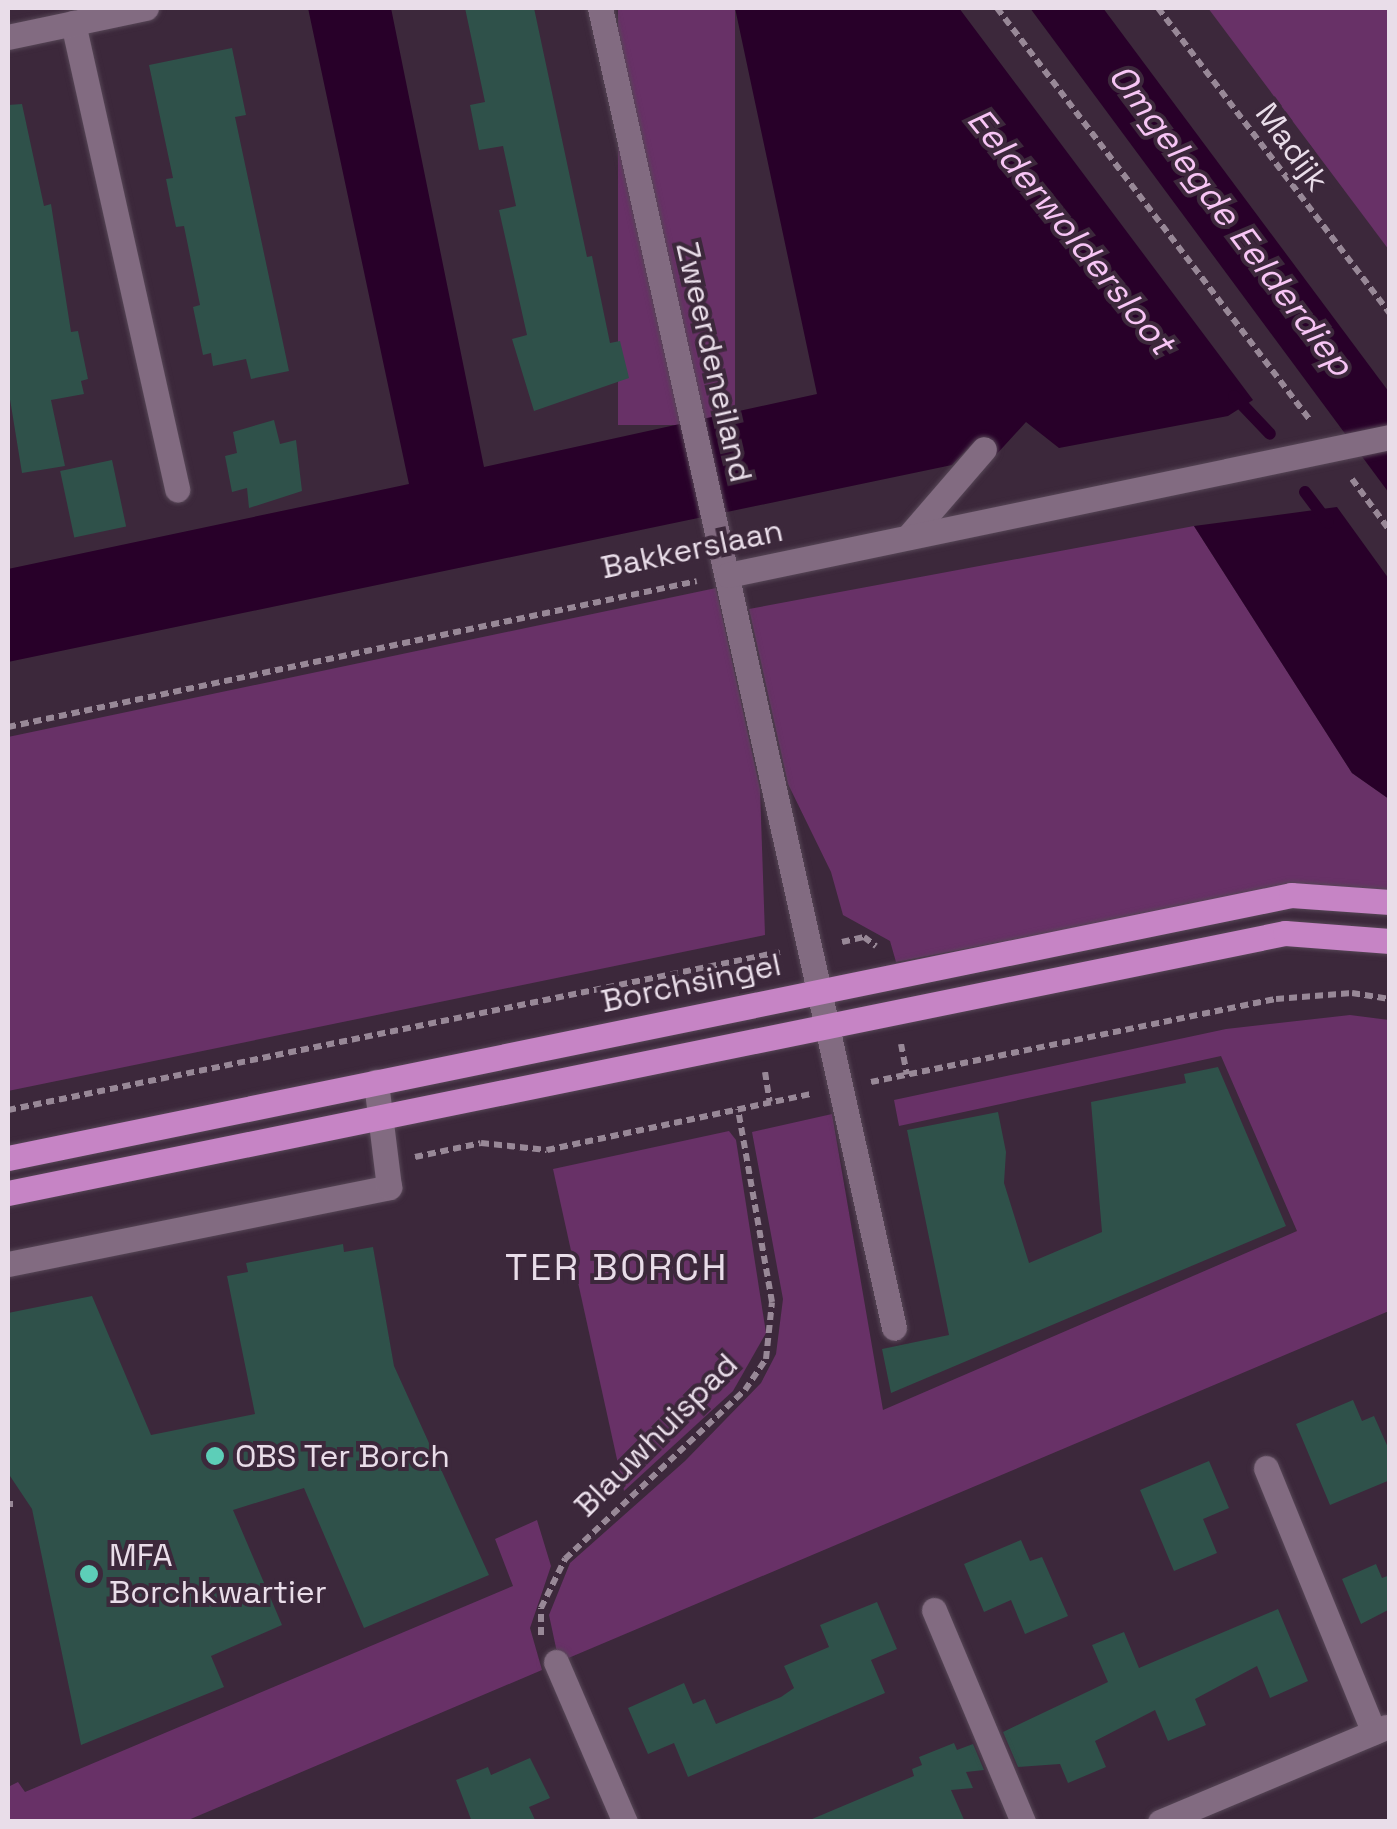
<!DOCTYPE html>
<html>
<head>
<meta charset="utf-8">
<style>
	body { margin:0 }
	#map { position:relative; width:1397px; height:1829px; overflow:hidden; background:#3c283b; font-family:"Space Grotesk",sans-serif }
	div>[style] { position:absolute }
	.green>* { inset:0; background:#683167; transform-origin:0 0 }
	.water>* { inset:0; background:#280029 }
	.stream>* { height:12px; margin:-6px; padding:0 6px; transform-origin:6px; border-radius:6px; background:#280029 }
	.building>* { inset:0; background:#2f514a; transform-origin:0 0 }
	.path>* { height:6px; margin-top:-3px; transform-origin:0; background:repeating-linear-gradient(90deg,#988897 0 8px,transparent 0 13px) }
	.roads { filter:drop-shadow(0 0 2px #564656) drop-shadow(0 0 2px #564656) }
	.minor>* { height:25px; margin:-12.5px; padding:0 12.5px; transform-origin:12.5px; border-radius:12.5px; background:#826b81 }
	.major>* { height:25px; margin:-12.5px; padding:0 12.5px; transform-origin:12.5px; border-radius:12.5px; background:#c684c5 }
	.dots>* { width:28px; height:28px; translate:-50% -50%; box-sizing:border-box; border:5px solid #3c283b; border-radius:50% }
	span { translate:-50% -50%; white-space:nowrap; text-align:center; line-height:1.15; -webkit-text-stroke:8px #3c283b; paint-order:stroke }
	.street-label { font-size:32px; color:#e9dde9 }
	.poi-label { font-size:32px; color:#e9dde9 }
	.left { translate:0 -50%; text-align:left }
	.water-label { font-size:35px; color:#f7c5f5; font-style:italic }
	.quarter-label { font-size:38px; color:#e9dde9; letter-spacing:2.5px }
	.frame { position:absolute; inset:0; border:10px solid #e9dde9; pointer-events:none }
</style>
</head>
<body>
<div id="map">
	<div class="green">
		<div style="left:618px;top:8px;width:117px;height:417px"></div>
		<div style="clip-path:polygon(1208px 8px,1389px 8px,1389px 250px)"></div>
		<div style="clip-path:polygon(1194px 526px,1352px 773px,1389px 799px,1389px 890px,1305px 884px,896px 962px,890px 941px,843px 915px,831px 872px,788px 784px,749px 609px)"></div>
		<div style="clip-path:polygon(716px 588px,760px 789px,765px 935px,8px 1091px,8px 737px)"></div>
		<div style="clip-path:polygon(1350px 1015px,1389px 1020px,1389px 1311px,559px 1662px,549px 1615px,570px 1563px,685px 1461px,761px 1383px,776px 1354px,783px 1299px,752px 1132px,832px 1114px,883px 1410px,1297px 1231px,1221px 1056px,899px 1126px,894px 1100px,1226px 1029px)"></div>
		<div style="clip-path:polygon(729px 1131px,736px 1140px,766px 1333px,733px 1391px,624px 1491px,553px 1169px)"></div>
		<div style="clip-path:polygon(537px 1520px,551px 1566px,530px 1628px,542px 1670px,186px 1821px,8px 1821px,8px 1787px,18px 1782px,25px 1792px,513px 1586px,495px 1539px)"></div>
	</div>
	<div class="water">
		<div style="clip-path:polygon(308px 8px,391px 8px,484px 467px,817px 394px,735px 8px,959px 8px,1253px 400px,1228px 416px,1059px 448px,1026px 422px,994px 457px,974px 442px,952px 465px,8px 662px,8px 569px,409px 484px)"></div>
		<div style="clip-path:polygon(1030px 8px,1103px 8px,1389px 392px,1389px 493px)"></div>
		<div style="clip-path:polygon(1337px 507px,1389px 579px,1389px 799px,1352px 773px,1194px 526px)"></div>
	</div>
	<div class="stream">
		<div style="left:1234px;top:396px;width:52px;rotate:46.5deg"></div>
		<div style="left:1305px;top:492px;width:38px;rotate:53deg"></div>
	</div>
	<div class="building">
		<div style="clip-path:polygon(465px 8px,534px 8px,587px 257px,592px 256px,610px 343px,620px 341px,629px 378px,534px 411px,512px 339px,527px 335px,499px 210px,516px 206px,503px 146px,479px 150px,470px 105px,485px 102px)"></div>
		<div style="clip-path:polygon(232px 48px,246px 115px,235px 117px,289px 371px,251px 379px,246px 359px,213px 366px,211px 353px,203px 355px,193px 307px,200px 305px,184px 226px,176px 227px,171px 204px,166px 179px,173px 178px,149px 65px)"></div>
		<div style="clip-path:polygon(22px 104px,44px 206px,51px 204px,71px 332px,78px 331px,88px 379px,81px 381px,84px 394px,51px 400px,65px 466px,22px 473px,8px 387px,8px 105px)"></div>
		<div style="clip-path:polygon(274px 420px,280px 444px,296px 440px,302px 491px,249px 508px,247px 488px,232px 492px,225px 456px,237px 453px,233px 432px)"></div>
		<div style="left:112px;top:460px;width:68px;height:53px;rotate:78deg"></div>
		<div style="clip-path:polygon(1218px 1067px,1286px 1226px,891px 1393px,882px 1349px,949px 1335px,907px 1130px,998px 1112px,1006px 1152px,1004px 1183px,1029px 1263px,1102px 1232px,1091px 1102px,1186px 1083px,1184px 1074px)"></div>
		<div style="clip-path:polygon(343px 1244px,344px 1252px,373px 1247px,394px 1366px,489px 1575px,364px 1628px,304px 1488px,233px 1510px,282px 1625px,211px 1656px,224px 1687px,81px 1745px,32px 1509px,8px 1473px,8px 1313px,92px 1296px,151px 1435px,255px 1414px,227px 1276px,248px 1272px,246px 1263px)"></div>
		<div style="clip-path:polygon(1353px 1400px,1362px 1421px,1374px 1416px,1390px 1452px,1390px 1480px,1330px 1505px,1296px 1424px)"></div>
		<div style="clip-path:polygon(1209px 1461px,1229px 1508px,1203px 1519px,1217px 1553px,1174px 1571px,1140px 1490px)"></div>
		<div style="clip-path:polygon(1021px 1540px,1030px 1561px,1042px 1557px,1068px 1616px,1025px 1634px,1011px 1600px,984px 1612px,964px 1564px)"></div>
		<div style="clip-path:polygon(1376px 1564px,1382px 1578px,1390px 1575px,1390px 1609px,1361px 1624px,1342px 1579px)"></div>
		<div style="clip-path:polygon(877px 1602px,897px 1649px,871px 1660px,885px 1693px,688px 1777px,674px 1743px,648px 1754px,628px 1708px,684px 1683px,693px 1704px,705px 1699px,716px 1724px,781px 1697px,794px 1688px,784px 1666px,829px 1647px,820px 1625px)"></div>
		<div style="clip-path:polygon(1278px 1609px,1308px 1681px,1270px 1698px,1257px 1666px,1195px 1699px,1206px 1725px,1168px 1741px,1155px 1710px,1095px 1741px,1106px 1767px,1068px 1783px,1060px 1764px,1018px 1767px,1003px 1732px,1108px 1682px,1092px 1645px,1124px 1632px,1139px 1668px)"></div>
		<div style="clip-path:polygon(954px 1743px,957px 1750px,973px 1744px,984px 1770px,966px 1772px,973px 1788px,951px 1790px,965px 1822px,805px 1822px,914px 1776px,912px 1769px,922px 1765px,919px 1757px)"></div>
		<div style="clip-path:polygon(530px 1758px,550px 1798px,529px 1807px,536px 1822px,472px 1822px,456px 1780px,488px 1767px,491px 1775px)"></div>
	</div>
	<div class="path">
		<div style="left:997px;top:8px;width:517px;rotate:52.78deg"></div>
		<div style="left:1158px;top:8px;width:384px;rotate:52.8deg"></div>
		<div style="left:1352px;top:479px;width:64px;rotate:53.8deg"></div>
		<div style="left:8px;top:727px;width:704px;rotate:-11.96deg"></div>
		<div style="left:842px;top:942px;width:23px;rotate:-13deg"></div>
		<div style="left:864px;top:937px;width:15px;rotate:37deg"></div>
		<div style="left:901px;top:1044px;width:31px;rotate:79deg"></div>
		<div style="left:765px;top:1072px;width:30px;rotate:81deg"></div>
		<div style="left:871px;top:1082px;width:413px;rotate:-11.6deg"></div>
		<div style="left:1276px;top:999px;width:76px;rotate:-4.5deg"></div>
		<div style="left:1352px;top:993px;width:38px;rotate:9deg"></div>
		<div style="left:8px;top:1110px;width:788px;rotate:-11.57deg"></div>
		<div style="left:415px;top:1157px;width:67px;rotate:-12deg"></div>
		<div style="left:481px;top:1143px;width:66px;rotate:6.1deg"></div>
		<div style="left:547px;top:1150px;width:269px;rotate:-12deg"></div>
		<div style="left:8px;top:1504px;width:5px"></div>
		<div style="left:541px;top:1635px;width:27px;rotate:-90deg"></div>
		<div style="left:541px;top:1608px;width:55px;rotate:-63.9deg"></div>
		<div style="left:565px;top:1559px;width:247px;rotate:-43.2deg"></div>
		<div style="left:745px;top:1390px;width:37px;rotate:-56deg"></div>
		<div style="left:766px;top:1359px;width:57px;rotate:-84deg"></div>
		<div style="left:772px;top:1302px;width:196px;rotate:-100deg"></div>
	</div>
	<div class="roads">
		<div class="minor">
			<div style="left:600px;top:8px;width:1352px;rotate:77.44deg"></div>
			<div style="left:73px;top:23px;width:478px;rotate:77.4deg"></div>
			<div style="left:8px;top:37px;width:141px;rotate:-11.9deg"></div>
			<div style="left:908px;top:537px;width:116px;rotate:-49.2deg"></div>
			<div style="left:728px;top:575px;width:676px;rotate:-11.78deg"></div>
			<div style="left:8px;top:1264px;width:389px;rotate:-11.4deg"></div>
			<div style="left:389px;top:1187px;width:106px;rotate:-97.1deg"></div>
			<div style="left:1266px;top:1468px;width:285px;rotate:67.8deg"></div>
			<div style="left:934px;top:1610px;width:230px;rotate:67.2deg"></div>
			<div style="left:556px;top:1662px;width:174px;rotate:66.7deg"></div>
			<div style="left:1160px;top:1822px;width:245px;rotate:-22.8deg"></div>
		</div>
		<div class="major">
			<div style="left:8px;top:1158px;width:1310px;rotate:-11.58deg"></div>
			<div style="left:1291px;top:895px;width:99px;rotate:4deg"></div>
			<div style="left:8px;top:1193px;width:1303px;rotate:-11.51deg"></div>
			<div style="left:1285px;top:933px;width:105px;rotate:4.4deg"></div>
		</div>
	</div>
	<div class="dots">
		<div style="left:215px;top:1456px;background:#5dceb8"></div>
		<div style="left:89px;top:1574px;background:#5dceb8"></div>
	</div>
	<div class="street-label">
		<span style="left:1292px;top:147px;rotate:54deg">Madijk</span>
		<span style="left:714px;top:362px;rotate:77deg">Zweerdeneiland</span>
		<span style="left:692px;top:549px;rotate:-12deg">Bakkerslaan</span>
		<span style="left:691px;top:983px;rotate:-12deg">Borchsingel</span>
		<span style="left:656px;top:1435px;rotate:-45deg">Blauwhuispad</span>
	</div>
	<div class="poi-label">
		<span class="left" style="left:235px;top:1456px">OBS Ter Borch</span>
		<span class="left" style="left:109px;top:1574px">MFA<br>Borchkwartier</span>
	</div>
	<div class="water-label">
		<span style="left:1231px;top:220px;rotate:53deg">Omgelegde Eelderdiep</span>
		<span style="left:1071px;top:231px;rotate:51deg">Eelderwoldersloot</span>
	</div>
	<div class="quarter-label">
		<span style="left:617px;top:1268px">TER BORCH</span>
	</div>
	<div class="frame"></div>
</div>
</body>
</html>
